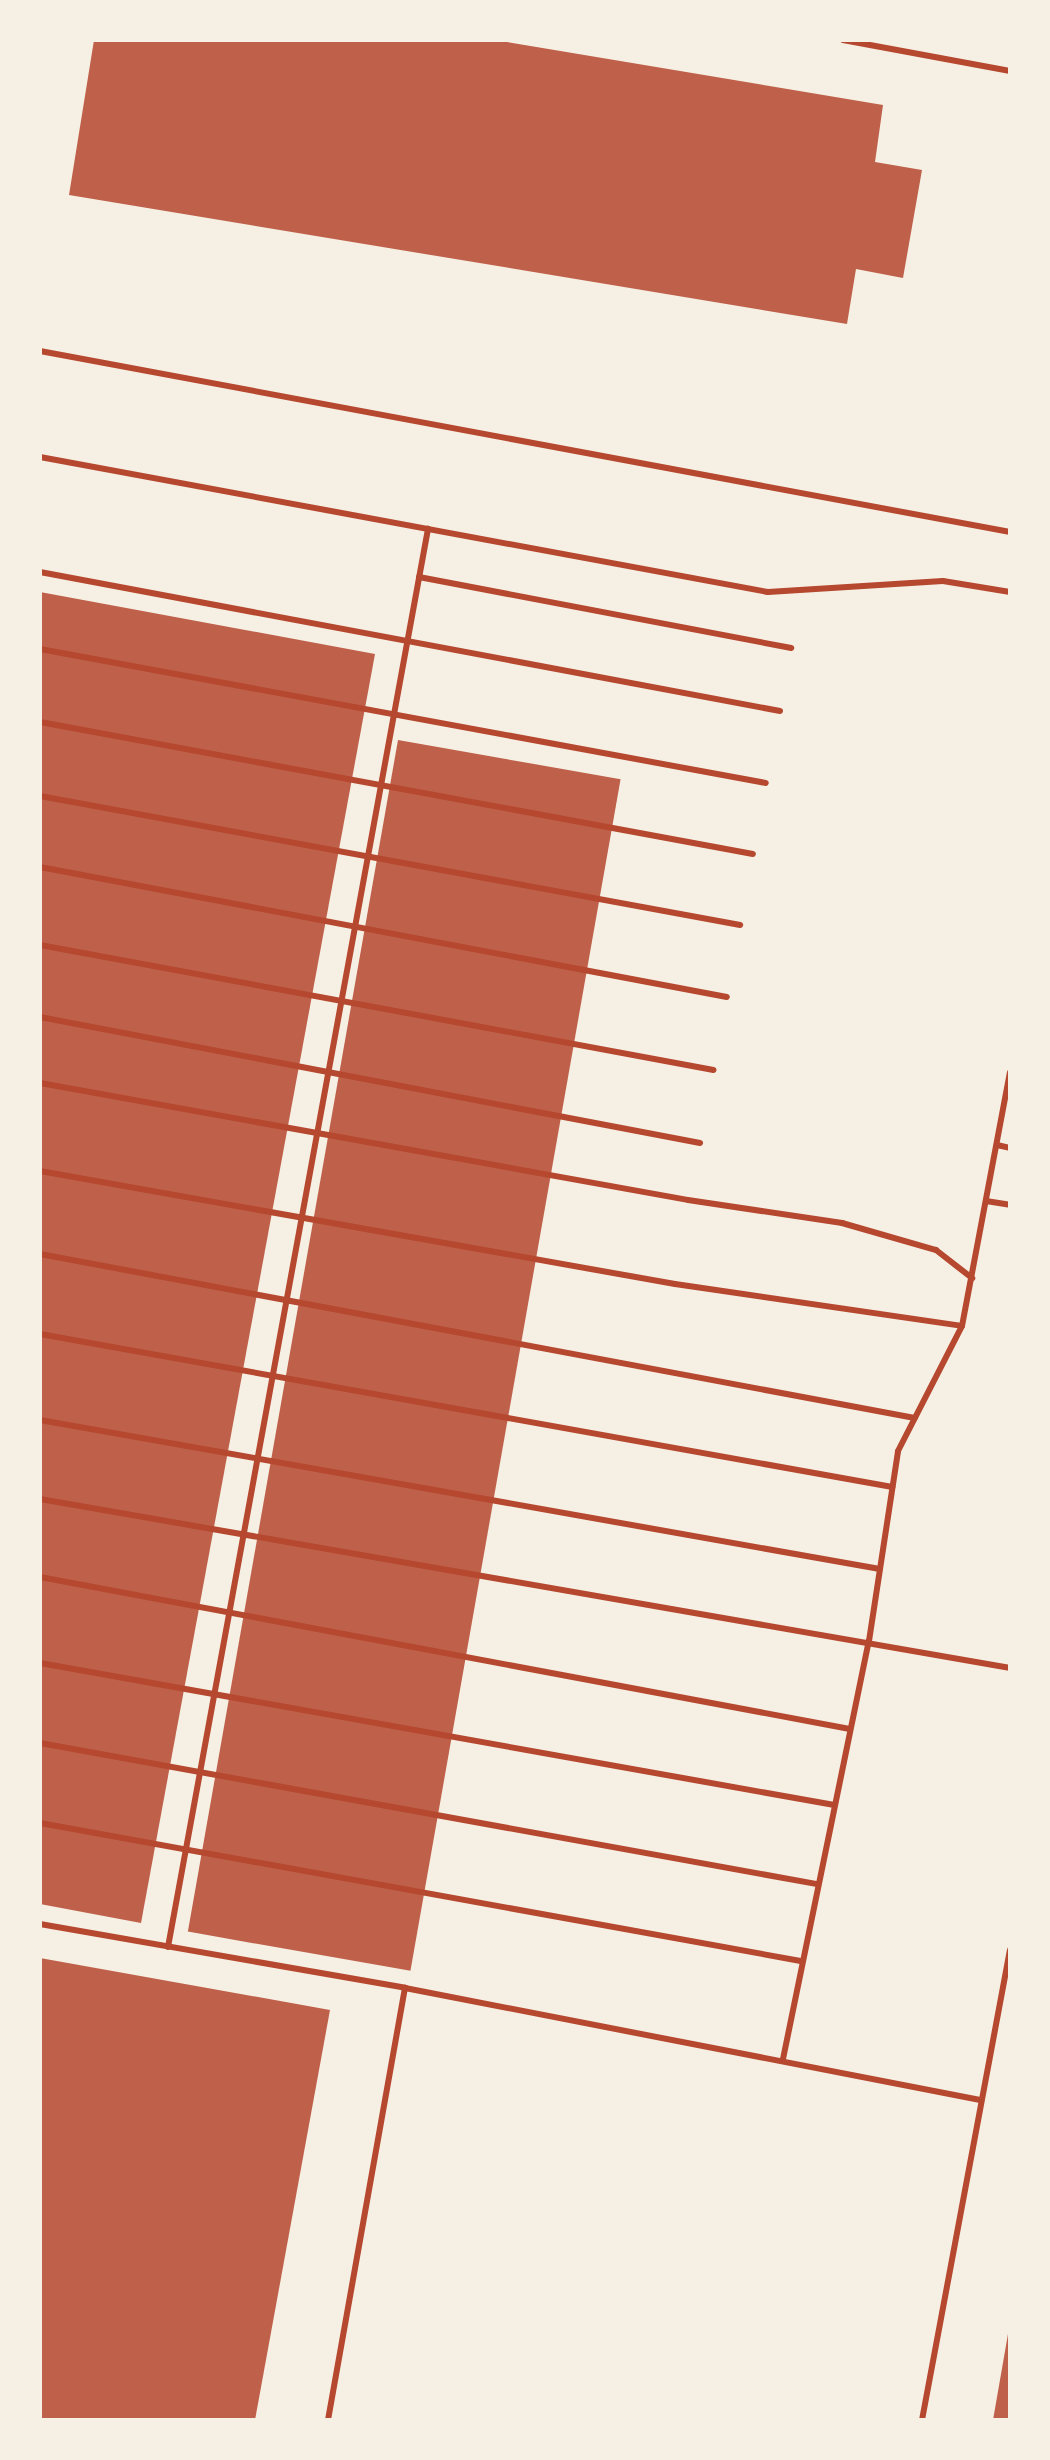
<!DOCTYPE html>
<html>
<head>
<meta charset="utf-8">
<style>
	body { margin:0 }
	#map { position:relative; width:1050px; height:2460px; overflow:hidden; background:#f6efe4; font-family:Jost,sans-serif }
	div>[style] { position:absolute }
	.building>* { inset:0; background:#bf614a; transform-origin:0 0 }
	.service>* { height:6px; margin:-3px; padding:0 3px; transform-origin:3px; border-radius:3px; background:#b5482f }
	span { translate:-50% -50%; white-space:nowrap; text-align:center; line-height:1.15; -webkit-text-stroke:8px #f6efe4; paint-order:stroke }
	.frame { position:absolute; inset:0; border:42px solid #f6efe4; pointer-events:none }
</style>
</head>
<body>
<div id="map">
	<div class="building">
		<div style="clip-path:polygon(94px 40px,495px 40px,883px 105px,875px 162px,922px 170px,903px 278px,856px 269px,847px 324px,69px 195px)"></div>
		<div style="clip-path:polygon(40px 592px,375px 654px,141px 1923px,40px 1904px)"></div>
		<div style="left:398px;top:740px;width:226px;height:1210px;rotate:10deg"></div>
		<div style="clip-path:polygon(40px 1958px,330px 2010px,255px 2420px,40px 2420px)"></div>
		<div style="clip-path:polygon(1008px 2334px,1010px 2420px,993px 2420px)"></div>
	</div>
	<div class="service">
		<div style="left:843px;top:40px;width:170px;rotate:10.5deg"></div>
		<div style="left:40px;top:351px;width:987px;rotate:10.57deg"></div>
		<div style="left:40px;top:457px;width:740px;rotate:10.51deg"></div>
		<div style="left:768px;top:592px;width:175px;rotate:-3.6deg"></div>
		<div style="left:943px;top:581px;width:68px;rotate:9.3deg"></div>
		<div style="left:40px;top:572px;width:753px;rotate:10.64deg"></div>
		<div style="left:419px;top:577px;width:379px;rotate:10.8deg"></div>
		<div style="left:40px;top:649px;width:738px;rotate:10.46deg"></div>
		<div style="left:40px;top:722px;width:725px;rotate:10.49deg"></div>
		<div style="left:40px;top:796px;width:712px;rotate:10.44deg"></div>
		<div style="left:40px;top:867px;width:699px;rotate:10.72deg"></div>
		<div style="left:40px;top:945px;width:685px;rotate:10.51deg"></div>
		<div style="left:40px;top:1017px;width:672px;rotate:10.81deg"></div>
		<div style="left:40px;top:1083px;width:658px;rotate:10.23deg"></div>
		<div style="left:688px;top:1200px;width:156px;rotate:8.5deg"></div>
		<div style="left:842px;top:1223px;width:98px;rotate:16deg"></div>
		<div style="left:936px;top:1250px;width:46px;rotate:37.9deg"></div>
		<div style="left:997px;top:1145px;width:13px;rotate:13deg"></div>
		<div style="left:40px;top:1171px;width:645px;rotate:10.09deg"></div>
		<div style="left:675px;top:1284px;width:290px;rotate:8.3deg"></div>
		<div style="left:986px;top:1201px;width:24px;rotate:9deg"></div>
		<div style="left:40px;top:1254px;width:890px;rotate:10.62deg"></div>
		<div style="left:40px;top:1334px;width:866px;rotate:10.18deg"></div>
		<div style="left:40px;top:1420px;width:853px;rotate:10.06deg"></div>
		<div style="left:40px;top:1499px;width:985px;rotate:9.88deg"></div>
		<div style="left:40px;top:1577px;width:824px;rotate:10.63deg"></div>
		<div style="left:40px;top:1663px;width:807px;rotate:10.14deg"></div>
		<div style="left:40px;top:1743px;width:790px;rotate:10.29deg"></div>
		<div style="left:40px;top:1823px;width:773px;rotate:10.28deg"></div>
		<div style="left:40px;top:1924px;width:371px;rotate:9.9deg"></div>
		<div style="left:405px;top:1988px;width:586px;rotate:11.02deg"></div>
		<div style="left:168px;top:1947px;width:1442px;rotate:-79.61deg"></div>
		<div style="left:783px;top:2059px;width:427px;rotate:-78.4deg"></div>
		<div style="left:869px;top:1641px;width:192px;rotate:-81.3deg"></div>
		<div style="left:898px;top:1451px;width:140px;rotate:-62.9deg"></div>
		<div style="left:962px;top:1326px;width:258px;rotate:-79.3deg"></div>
		<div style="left:328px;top:2420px;width:439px;rotate:-79.9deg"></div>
		<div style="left:922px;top:2420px;width:478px;rotate:-79.4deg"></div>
	</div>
	<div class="frame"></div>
</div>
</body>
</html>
